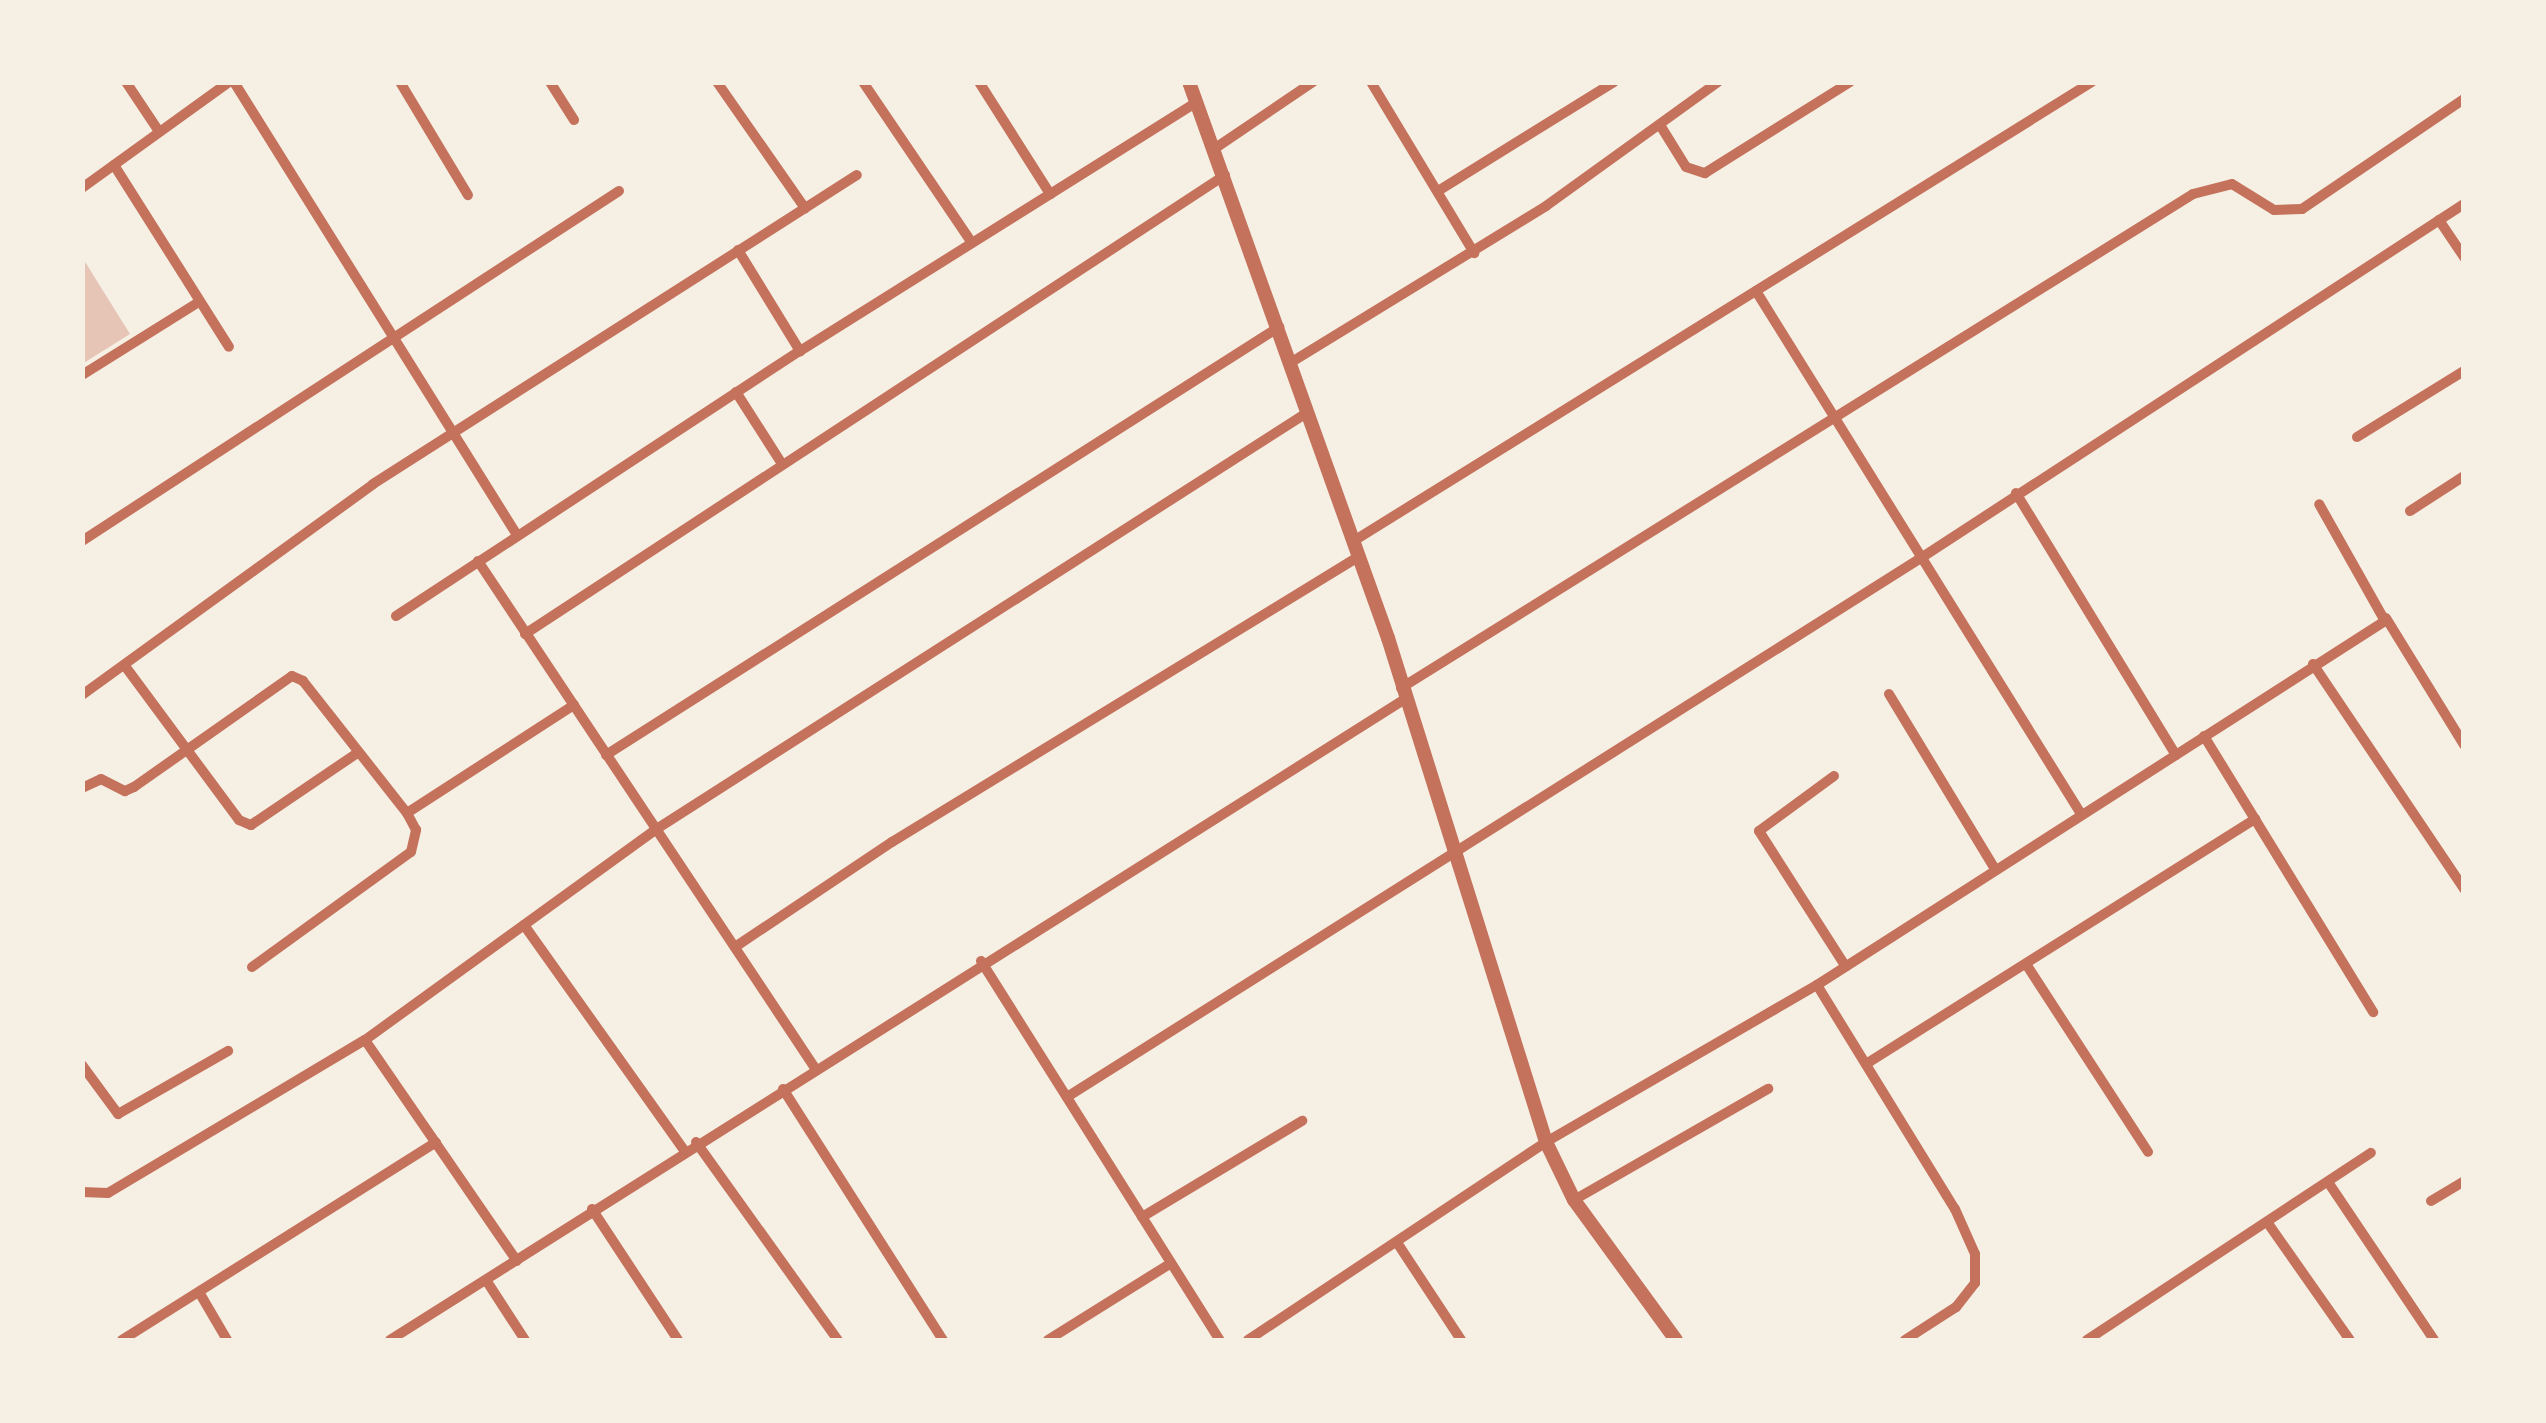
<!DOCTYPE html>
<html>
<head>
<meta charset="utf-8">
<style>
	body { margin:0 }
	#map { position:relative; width:2546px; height:1423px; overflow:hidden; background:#f6efe4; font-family:"Work Sans",sans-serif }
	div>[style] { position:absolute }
	.building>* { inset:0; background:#e6c5b7 }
	.minor>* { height:10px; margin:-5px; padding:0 5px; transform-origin:5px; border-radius:5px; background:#c5725c }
	.tertiary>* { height:14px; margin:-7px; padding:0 7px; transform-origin:7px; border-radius:7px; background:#c5725c }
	span { translate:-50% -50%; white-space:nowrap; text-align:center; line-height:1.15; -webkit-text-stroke:10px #f6efe4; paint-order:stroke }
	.frame { position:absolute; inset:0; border:85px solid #f6efe4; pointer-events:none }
</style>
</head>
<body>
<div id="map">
	<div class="building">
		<div style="clip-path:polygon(82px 257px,130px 334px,82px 364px)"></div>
	</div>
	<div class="minor">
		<div style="left:126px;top:82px;width:58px;rotate:56.3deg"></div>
		<div style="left:234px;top:82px;width:534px;rotate:58.01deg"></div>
		<div style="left:400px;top:82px;width:132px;rotate:59deg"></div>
		<div style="left:550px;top:82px;width:45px;rotate:57.7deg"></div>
		<div style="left:717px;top:82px;width:154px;rotate:55.1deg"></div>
		<div style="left:863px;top:82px;width:194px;rotate:55.9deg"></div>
		<div style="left:979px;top:82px;width:133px;rotate:57.6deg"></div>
		<div style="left:1371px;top:82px;width:200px;rotate:58.9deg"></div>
		<div style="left:1660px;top:125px;width:49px;rotate:58.2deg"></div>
		<div style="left:1686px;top:167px;width:20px;rotate:18deg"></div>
		<div style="left:1705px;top:173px;width:171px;rotate:-32.1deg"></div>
		<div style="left:1214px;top:149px;width:120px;rotate:-34.1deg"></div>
		<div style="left:114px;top:165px;width:215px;rotate:57.7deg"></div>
		<div style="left:82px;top:188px;width:181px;rotate:-35.8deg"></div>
		<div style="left:1438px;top:191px;width:207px;rotate:-31.8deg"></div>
		<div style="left:2439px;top:220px;width:45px;rotate:56deg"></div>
		<div style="left:738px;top:250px;width:119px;rotate:58.5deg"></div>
		<div style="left:1756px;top:291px;width:616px;rotate:58.14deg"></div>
		<div style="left:1290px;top:363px;width:300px;rotate:-31.5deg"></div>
		<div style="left:1546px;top:206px;width:212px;rotate:-35.8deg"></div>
		<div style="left:82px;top:375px;width:138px;rotate:-32deg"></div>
		<div style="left:736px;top:392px;width:85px;rotate:57.4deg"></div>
		<div style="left:2357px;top:437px;width:126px;rotate:-31.7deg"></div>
		<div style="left:2016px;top:493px;width:307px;rotate:58.6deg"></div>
		<div style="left:2410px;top:511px;width:64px;rotate:-32.9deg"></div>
		<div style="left:82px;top:541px;width:641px;rotate:-33.1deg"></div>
		<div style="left:1352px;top:542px;width:871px;rotate:-31.87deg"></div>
		<div style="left:478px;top:561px;width:609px;rotate:56.39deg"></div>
		<div style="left:396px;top:616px;width:483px;rotate:-33.3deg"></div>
		<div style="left:800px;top:351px;width:469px;rotate:-32.1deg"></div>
		<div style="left:2386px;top:618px;width:149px;rotate:58.4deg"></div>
		<div style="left:525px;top:634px;width:837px;rotate:-33.25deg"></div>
		<div style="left:2313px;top:664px;width:271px;rotate:56.1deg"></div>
		<div style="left:125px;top:666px;width:192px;rotate:53.5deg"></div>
		<div style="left:239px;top:820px;width:13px;rotate:23deg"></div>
		<div style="left:251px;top:825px;width:130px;rotate:-34.1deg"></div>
		<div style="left:1401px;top:688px;width:933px;rotate:-31.95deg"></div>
		<div style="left:2193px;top:194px;width:40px;rotate:-14.4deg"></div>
		<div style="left:2232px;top:184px;width:49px;rotate:31.8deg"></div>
		<div style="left:2274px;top:210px;width:28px;rotate:-2deg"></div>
		<div style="left:2302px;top:209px;width:196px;rotate:-34.2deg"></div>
		<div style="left:1889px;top:694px;width:205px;rotate:58.8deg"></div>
		<div style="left:82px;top:695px;width:359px;rotate:-35.9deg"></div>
		<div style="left:373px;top:484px;width:574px;rotate:-32.56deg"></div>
		<div style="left:2204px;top:736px;width:324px;rotate:58.5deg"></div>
		<div style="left:606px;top:755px;width:798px;rotate:-32.45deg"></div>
		<div style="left:1834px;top:776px;width:93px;rotate:143.7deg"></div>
		<div style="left:1759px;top:831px;width:161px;rotate:57.4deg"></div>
		<div style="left:82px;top:788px;width:21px;rotate:-25deg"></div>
		<div style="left:101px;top:779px;width:27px;rotate:27deg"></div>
		<div style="left:125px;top:791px;width:10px;rotate:-24deg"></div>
		<div style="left:134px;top:787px;width:193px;rotate:-35.1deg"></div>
		<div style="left:292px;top:676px;width:12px;rotate:24deg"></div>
		<div style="left:303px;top:681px;width:168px;rotate:51.8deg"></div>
		<div style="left:524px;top:925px;width:276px;rotate:54.6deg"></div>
		<div style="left:735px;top:947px;width:189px;rotate:-33.8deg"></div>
		<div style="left:892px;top:842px;width:546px;rotate:-31.45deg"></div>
		<div style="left:981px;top:961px;width:448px;rotate:57.8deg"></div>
		<div style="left:2026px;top:964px;width:224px;rotate:57deg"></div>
		<div style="left:252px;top:967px;width:196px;rotate:-35.9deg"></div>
		<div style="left:411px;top:852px;width:23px;rotate:-77deg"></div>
		<div style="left:416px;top:830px;width:19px;rotate:-118deg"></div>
		<div style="left:407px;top:813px;width:199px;rotate:-32.9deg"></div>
		<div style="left:1817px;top:985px;width:263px;rotate:58.4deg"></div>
		<div style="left:1955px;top:1209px;width:49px;rotate:66deg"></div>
		<div style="left:1975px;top:1254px;width:29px;rotate:90deg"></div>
		<div style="left:1975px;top:1283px;width:31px;rotate:128deg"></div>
		<div style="left:1956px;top:1307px;width:61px;rotate:147.1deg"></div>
		<div style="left:365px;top:1040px;width:268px;rotate:55.5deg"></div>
		<div style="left:1866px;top:1064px;width:460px;rotate:-32.2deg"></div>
		<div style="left:82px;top:1065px;width:61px;rotate:53.7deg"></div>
		<div style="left:118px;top:1114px;width:127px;rotate:-29.8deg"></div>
		<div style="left:783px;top:1089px;width:298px;rotate:57.5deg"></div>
		<div style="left:1067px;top:1097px;width:1013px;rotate:-32.26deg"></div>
		<div style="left:1924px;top:556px;width:645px;rotate:-33.1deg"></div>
		<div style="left:696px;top:1142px;width:244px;rotate:54.4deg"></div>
		<div style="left:2328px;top:1182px;width:190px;rotate:56.1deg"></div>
		<div style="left:82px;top:1192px;width:26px;rotate:2deg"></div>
		<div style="left:108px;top:1193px;width:299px;rotate:-30.8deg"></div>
		<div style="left:365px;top:1040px;width:358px;rotate:-35.9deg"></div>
		<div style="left:655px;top:830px;width:775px;rotate:-32.62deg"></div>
		<div style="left:1574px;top:1200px;width:224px;rotate:-29.8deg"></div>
		<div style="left:2431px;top:1201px;width:39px;rotate:-31deg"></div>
		<div style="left:592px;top:1209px;width:157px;rotate:56.7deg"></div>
		<div style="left:1142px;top:1217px;width:187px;rotate:-31deg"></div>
		<div style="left:2267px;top:1222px;width:144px;rotate:54.9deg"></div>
		<div style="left:1398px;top:1244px;width:115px;rotate:56.7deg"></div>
		<div style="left:486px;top:1280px;width:72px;rotate:57deg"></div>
		<div style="left:199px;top:1292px;width:56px;rotate:59.7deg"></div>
		<div style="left:122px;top:1340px;width:371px;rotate:-32.2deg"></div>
		<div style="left:390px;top:1340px;width:1200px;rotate:-32.27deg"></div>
		<div style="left:1048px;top:1340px;width:145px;rotate:-32deg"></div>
		<div style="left:1248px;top:1340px;width:358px;rotate:-33.6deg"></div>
		<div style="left:1546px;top:1142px;width:313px;rotate:-30.1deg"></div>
		<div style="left:1817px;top:985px;width:675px;rotate:-32.65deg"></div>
		<div style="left:2385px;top:621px;width:134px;rotate:-119.4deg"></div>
		<div style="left:2087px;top:1340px;width:340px;rotate:-33.4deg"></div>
	</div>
	<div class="tertiary">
		<div style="left:1189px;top:82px;width:591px;rotate:70.31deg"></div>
		<div style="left:1388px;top:638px;width:528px;rotate:72.59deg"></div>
		<div style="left:1546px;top:1142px;width:64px;rotate:64.2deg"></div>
		<div style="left:1574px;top:1200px;width:173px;rotate:53.9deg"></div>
	</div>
	<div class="frame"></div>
</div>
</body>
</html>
